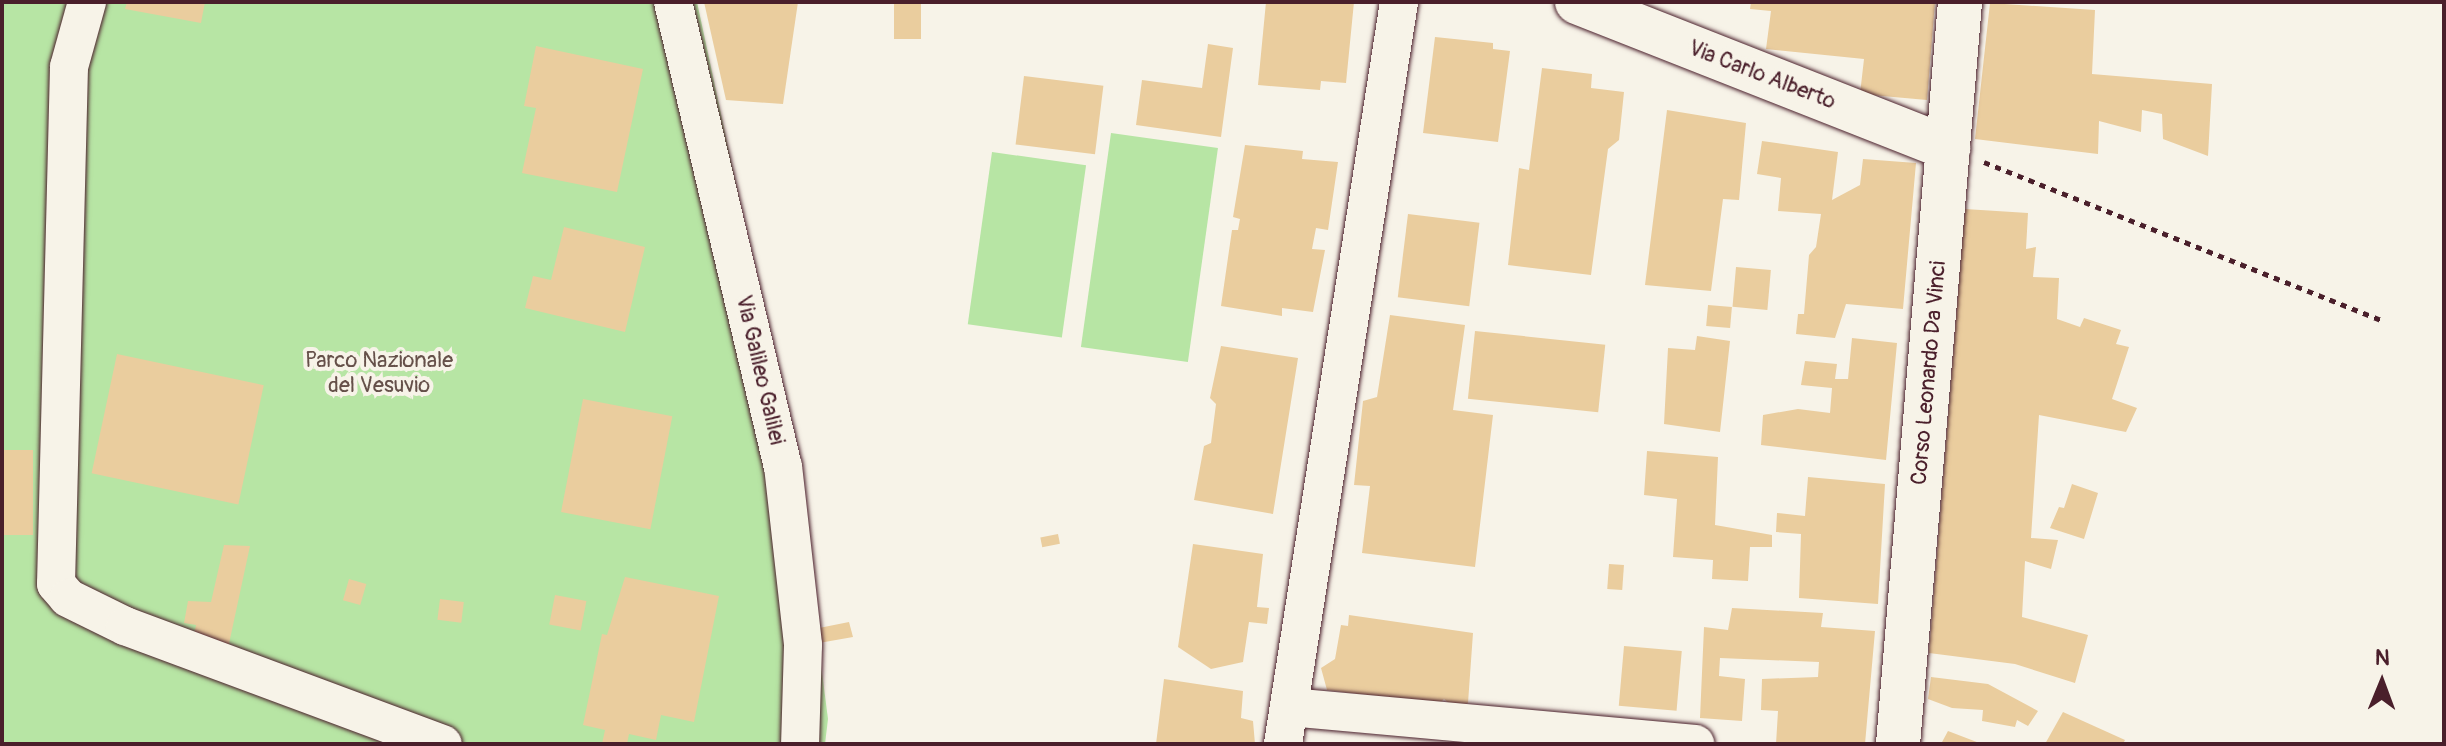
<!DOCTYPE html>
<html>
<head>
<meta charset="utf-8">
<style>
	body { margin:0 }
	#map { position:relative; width:2446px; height:746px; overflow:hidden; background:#f7f3e8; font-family:Pangolin,sans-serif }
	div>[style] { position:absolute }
	.green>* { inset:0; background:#b7e5a4; transform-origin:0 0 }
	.building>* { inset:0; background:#eacd9e; transform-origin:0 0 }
	.path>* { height:5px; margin-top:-2.5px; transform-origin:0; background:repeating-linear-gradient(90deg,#4a1f2b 0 6px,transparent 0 12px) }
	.roads { filter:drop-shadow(0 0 2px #4a1f2b) drop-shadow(0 0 2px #4a1f2b) }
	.street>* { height:38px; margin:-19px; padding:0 19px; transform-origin:19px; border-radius:19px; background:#f7f3e8 }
	.secondary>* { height:44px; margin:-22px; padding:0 22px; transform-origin:22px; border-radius:22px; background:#f7f3e8 }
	span { translate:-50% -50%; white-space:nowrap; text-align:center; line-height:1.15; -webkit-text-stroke:8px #f7f3e8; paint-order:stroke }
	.street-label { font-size:22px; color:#4a1f2b }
	.park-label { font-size:22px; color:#655049 }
	.frame { position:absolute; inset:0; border:4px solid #4a1f2b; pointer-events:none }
	.north { position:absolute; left:2342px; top:642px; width:80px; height:80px; -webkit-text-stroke:6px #f7f3e8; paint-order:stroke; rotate:1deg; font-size:22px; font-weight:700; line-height:32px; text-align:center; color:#4a1f2b }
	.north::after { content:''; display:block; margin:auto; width:28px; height:36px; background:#4a1f2b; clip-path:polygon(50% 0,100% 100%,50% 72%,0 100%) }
</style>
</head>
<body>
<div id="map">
	<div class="green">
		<div style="clip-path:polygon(2px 2px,697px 2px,794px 454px,828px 719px,825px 744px,2px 744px)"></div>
		<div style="left:1111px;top:133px;width:108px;height:216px;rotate:8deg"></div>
		<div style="left:992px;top:152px;width:95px;height:174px;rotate:8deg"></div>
	</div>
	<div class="building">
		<div style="clip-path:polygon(127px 2px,205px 2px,201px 23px,125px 9px)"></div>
		<div style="clip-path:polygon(704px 2px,798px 2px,783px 104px,726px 100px)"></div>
		<div style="left:894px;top:2px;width:27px;height:37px"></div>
		<div style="clip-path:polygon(1266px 2px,1354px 2px,1346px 83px,1321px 81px,1320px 90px,1258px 85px)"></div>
		<div style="clip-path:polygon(1751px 2px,1935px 2px,1927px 100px,1860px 94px,1864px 59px,1766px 49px,1771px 11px,1750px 9px)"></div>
		<div style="clip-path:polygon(1990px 3px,2095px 10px,2092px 74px,2212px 84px,2208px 156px,2163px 139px,2162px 114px,2142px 110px,2141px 132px,2099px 121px,2098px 154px,1975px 139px)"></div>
		<div style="clip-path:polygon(1435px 37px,1493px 43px,1493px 49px,1510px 51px,1498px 142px,1423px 133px)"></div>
		<div style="clip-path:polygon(1208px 44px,1233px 48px,1221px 137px,1136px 125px,1142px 80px,1202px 88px)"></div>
		<div style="clip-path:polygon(536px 46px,643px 69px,617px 192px,522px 173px,536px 108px,524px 106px)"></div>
		<div style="clip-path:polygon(1542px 68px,1592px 74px,1591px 88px,1624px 92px,1619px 140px,1608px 149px,1591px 275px,1508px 265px,1519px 168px,1529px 170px)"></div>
		<div style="left:1024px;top:76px;width:80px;height:69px;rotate:7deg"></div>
		<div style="clip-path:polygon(1667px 110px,1746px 123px,1739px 200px,1723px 199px,1711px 291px,1645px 285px)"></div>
		<div style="clip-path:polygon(1762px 141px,1838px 152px,1832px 200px,1860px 185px,1863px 159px,1916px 163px,1903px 309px,1846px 304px,1835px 338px,1796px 334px,1798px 314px,1804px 314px,1809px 255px,1816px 247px,1821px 214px,1778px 211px,1781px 178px,1757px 174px)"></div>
		<div style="clip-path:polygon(1245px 145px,1303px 151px,1302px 159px,1338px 162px,1328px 230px,1316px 228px,1312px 249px,1325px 250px,1313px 312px,1282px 308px,1282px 316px,1221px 306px,1232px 230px,1238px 230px,1240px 219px,1233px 217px)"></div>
		<div style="clip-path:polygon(1965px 209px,2028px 213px,2026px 249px,2036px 247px,2033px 277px,2059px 278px,2057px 319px,2080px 327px,2084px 318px,2121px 330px,2116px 344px,2129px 347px,2112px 399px,2137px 408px,2126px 432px,2039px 415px,2031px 538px,2058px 540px,2051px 569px,2025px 561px,2022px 617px,2088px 635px,2075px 683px,2015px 664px,1929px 653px)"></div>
		<div style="left:1408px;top:214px;width:72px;height:84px;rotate:7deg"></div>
		<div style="clip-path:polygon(564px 227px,645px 247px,625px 332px,525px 308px,533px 276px,551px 280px)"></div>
		<div style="left:1736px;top:267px;width:35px;height:40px;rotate:5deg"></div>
		<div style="left:1708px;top:305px;width:24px;height:21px;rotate:5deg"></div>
		<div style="clip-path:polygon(1390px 315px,1465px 325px,1453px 410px,1493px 415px,1475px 567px,1362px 553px,1370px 486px,1354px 485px,1363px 401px,1377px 397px)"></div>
		<div style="left:1475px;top:331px;width:131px;height:68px;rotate:6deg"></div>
		<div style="clip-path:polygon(1697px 336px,1730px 341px,1720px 432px,1664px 424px,1668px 348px,1695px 350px)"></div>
		<div style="clip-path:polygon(1852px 338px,1897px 343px,1886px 460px,1761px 445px,1763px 415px,1798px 409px,1830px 413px,1832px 388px,1801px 385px,1805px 361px,1837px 364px,1835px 379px,1848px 379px)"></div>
		<div style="clip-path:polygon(1221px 346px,1298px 358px,1273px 514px,1194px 500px,1204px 446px,1211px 443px,1216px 404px,1210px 398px)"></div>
		<div style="left:117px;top:354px;width:150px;height:122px;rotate:12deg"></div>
		<div style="left:583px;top:399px;width:91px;height:115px;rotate:11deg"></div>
		<div style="left:2px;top:450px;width:31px;height:85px"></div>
		<div style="clip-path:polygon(1647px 451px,1718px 457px,1715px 525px,1772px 535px,1772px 547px,1750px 547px,1748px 581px,1712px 579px,1713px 560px,1673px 557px,1677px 499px,1644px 495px)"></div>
		<div style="clip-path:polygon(1808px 477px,1885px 484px,1878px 604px,1799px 598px,1801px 534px,1776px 532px,1777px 513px,1805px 516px)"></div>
		<div style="clip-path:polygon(2072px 484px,2098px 493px,2084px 539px,2050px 528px,2059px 507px,2064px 508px)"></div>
		<div style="left:1058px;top:534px;width:10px;height:18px;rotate:79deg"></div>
		<div style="clip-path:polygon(1193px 544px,1263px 554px,1257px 607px,1269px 608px,1267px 624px,1249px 622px,1243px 662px,1211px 669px,1178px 647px)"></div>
		<div style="clip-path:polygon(224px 545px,250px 546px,227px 653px,193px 639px,196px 625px,184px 623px,188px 601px,211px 602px)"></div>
		<div style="left:1609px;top:564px;width:15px;height:25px;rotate:4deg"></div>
		<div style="clip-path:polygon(625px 577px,719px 596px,694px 722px,661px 715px,656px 740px,629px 734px,627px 744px,602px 744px,605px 730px,583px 725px,602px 634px,607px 635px)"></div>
		<div style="left:349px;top:579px;width:18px;height:22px;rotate:16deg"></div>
		<div style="left:555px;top:595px;width:32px;height:30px;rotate:11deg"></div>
		<div style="left:440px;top:599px;width:24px;height:21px;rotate:7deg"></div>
		<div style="clip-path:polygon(1732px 608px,1823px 613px,1821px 627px,1875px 631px,1865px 744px,1776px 744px,1778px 711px,1761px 710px,1762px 679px,1818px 677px,1819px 662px,1720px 658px,1719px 676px,1745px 679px,1742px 721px,1700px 718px,1704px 627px,1728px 630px)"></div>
		<div style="clip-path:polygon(1349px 615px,1473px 633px,1468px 703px,1454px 708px,1444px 699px,1439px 704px,1327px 690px,1321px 668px,1335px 659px,1341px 625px,1348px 626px)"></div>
		<div style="clip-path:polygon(849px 622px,853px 637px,819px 643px,819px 628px)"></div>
		<div style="left:1624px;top:646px;width:58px;height:60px;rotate:5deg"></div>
		<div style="clip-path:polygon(1931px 677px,1988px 684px,2038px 711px,2028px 726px,2017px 720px,2015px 727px,1982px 721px,1983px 710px,1952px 708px,1928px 699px)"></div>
		<div style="clip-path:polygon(1164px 679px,1243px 691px,1241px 718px,1253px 721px,1255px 744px,1156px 744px)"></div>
		<div style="clip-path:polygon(2063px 712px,2125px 740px,2123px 744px,2045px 744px)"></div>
		<div style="clip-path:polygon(1948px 731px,1982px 744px,1941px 744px)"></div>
	</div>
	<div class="path">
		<div style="left:1984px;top:162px;width:427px;rotate:21.7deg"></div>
	</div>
	<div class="roads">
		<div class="street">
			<div style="left:87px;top:2px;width:67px;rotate:105.5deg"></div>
			<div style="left:69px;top:67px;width:517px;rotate:91.44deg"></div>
			<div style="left:56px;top:584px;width:18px;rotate:49deg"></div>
			<div style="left:68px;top:598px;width:64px;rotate:26.2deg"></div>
			<div style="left:125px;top:626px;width:339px;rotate:20.4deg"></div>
			<div style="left:673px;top:2px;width:477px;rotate:76.7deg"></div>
			<div style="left:783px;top:466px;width:180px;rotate:83.6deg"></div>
			<div style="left:803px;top:645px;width:99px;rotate:91.7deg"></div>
			<div style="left:1289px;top:707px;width:408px;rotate:5.2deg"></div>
			<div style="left:1283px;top:744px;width:751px;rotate:-81.11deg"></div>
		</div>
		<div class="secondary">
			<div style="left:1577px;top:2px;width:399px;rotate:21.5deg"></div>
			<div style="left:1898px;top:744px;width:745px;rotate:-85.22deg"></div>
		</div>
	</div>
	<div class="street-label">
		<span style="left:1762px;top:75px;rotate:21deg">Via Carlo Alberto</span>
		<span style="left:760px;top:370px;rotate:77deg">Via Galileo Galilei</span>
		<span style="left:1929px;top:373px;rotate:-85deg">Corso Leonardo Da Vinci</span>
	</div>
	<div class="park-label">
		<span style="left:379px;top:373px">Parco Nazionale<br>del Vesuvio</span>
	</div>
	<div class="frame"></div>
	<div class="north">N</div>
</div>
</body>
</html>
